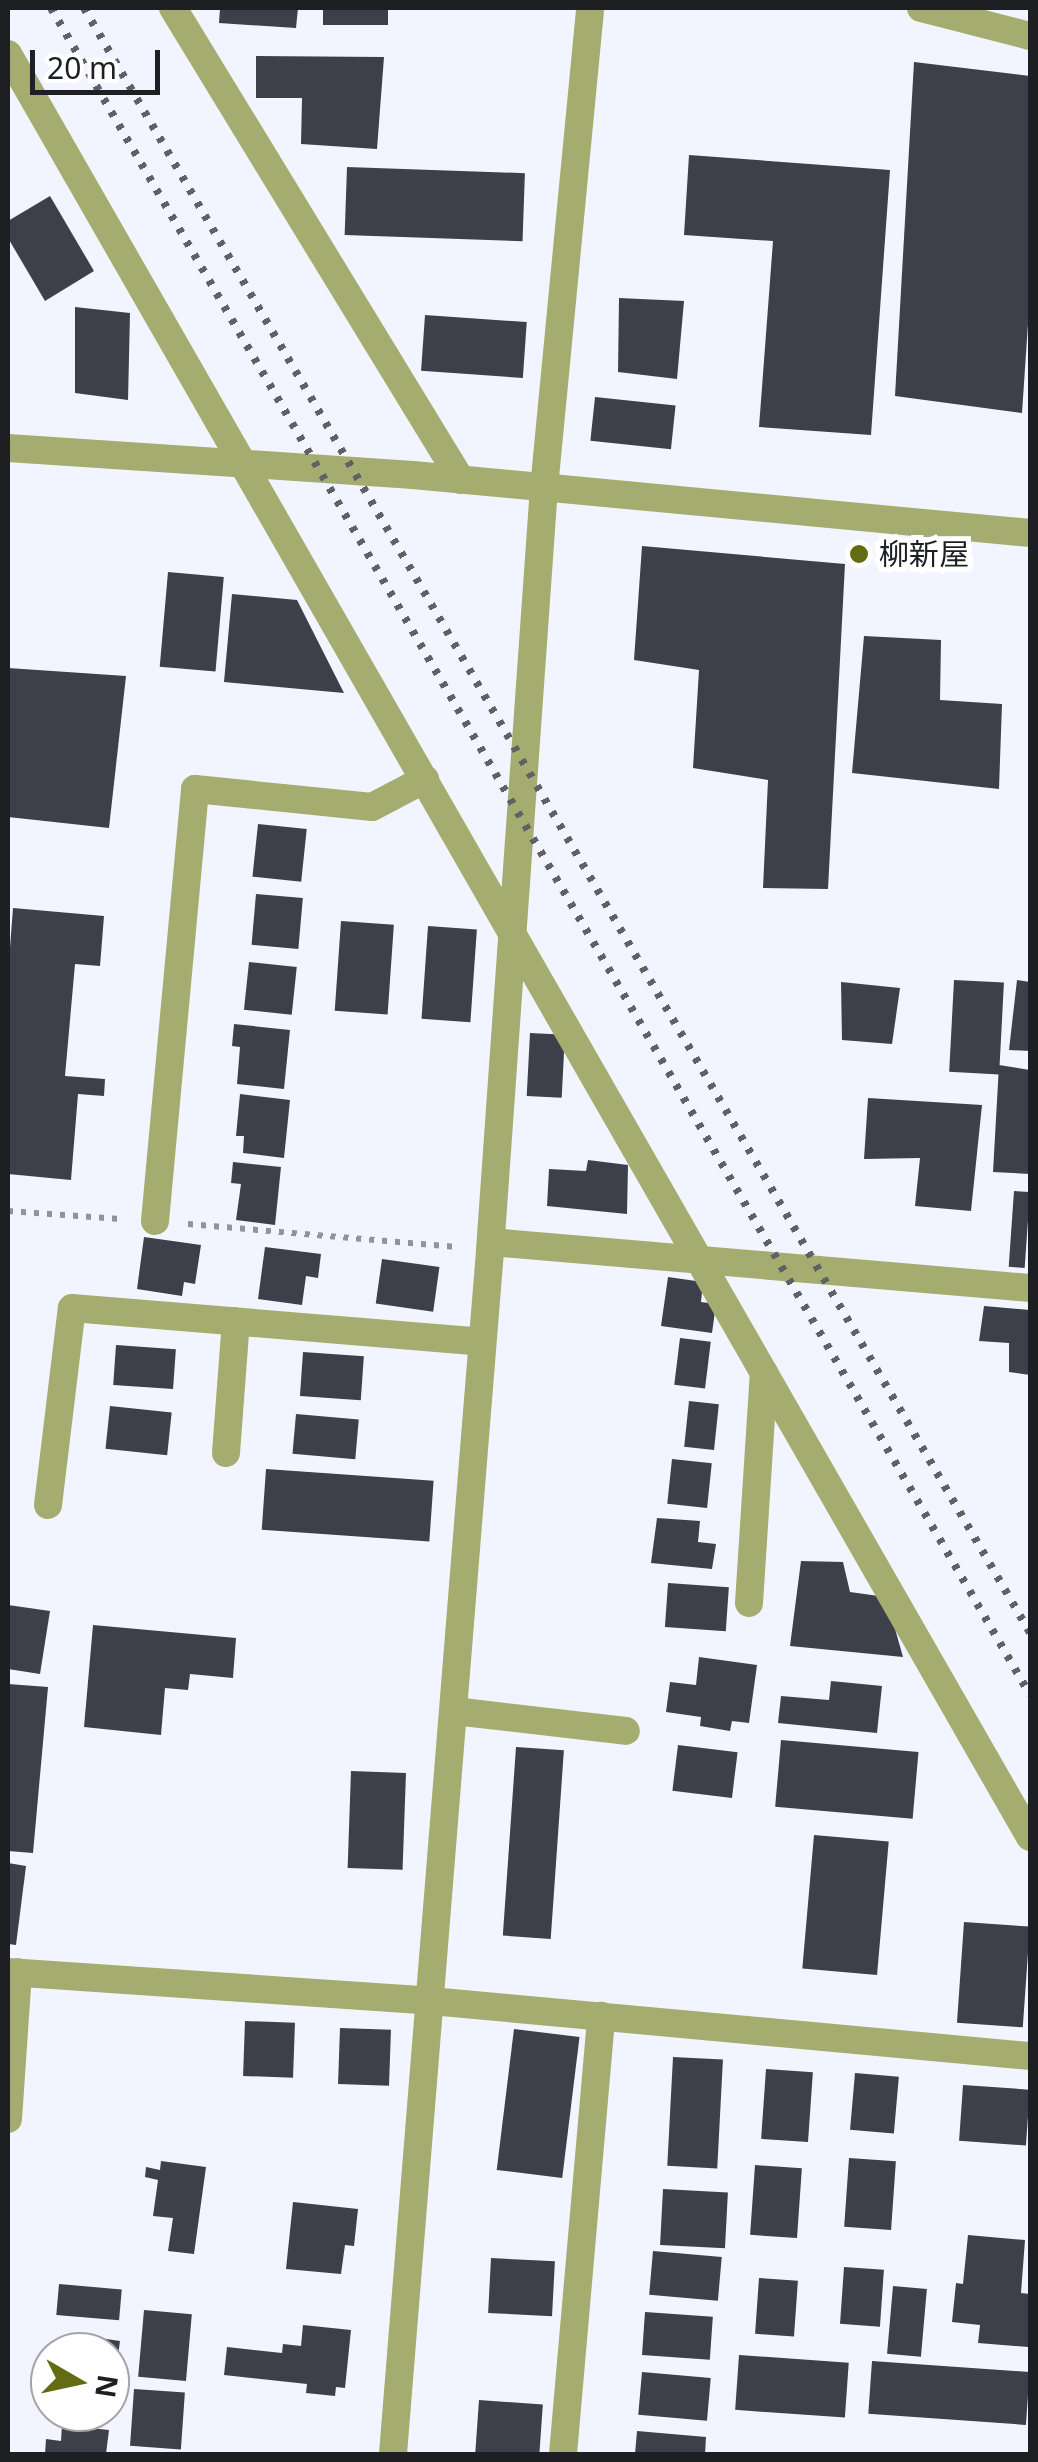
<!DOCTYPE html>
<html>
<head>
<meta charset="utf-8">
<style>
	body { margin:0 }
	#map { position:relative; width:1038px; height:2462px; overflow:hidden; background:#f2f5ff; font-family:"Noto Sans","Noto Sans JP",sans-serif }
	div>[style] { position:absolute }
	.building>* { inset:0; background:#3d404a; transform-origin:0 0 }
	.path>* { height:6px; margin-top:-3px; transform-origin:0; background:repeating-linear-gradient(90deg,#91939a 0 5px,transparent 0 13px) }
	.minor>* { height:28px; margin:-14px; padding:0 14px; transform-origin:14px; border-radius:14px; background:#a4ad6f }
	.tertiary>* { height:28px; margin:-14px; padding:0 14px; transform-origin:14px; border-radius:14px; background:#a4ad6f }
	.rail>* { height:8px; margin-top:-4px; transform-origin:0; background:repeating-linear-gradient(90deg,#606167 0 5px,transparent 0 15px) }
	.dots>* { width:28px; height:28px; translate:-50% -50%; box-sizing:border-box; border:5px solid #fff; border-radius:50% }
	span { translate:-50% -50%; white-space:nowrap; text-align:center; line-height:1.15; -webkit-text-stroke:10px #fff; paint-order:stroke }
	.poi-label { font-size:30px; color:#1e1f23 }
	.left { translate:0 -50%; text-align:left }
	.frame { position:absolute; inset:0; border:10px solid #1e1f23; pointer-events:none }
	.north { position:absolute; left:30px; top:2332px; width:100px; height:100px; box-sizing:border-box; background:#fff; border:2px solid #a5a5a7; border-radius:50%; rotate:99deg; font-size:28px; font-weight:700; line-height:40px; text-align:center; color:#1e1f23 }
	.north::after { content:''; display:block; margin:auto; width:35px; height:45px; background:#636c12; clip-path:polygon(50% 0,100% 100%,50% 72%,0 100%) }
	.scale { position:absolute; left:30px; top:50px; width:130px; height:45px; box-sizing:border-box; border:5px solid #1e1f23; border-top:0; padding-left:12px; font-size:30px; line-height:35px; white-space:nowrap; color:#1e1f23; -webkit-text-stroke:8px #fff; paint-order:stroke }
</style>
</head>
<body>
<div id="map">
	<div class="building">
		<div style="clip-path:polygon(220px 8px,298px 8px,296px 28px,219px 23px)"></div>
		<div style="left:323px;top:8px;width:65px;height:17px"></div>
		<div style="clip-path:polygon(256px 56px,384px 57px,377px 149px,301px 144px,302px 98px,256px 98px)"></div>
		<div style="clip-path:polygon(914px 62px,1030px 76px,1030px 294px,1022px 413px,895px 396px)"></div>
		<div style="clip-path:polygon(689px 155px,890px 170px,871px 435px,759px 427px,773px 241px,684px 235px)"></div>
		<div style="left:347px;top:167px;width:178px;height:68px;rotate:2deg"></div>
		<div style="clip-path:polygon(50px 196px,94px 271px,45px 301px,8px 238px,8px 221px)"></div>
		<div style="clip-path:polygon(619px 298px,684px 301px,677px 379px,618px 372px)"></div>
		<div style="clip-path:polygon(75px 307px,130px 313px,128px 400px,75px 393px)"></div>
		<div style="left:425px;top:315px;width:102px;height:56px;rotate:4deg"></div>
		<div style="left:595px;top:397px;width:81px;height:44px;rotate:6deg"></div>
		<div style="clip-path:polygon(642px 546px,845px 564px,828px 889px,763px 888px,768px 780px,693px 768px,699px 670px,634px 660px)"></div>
		<div style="left:168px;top:572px;width:56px;height:95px;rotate:5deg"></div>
		<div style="clip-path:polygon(232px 594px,297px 600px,344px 693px,224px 682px)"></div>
		<div style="clip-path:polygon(864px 636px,941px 640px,940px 700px,1002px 704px,999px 789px,852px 773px)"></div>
		<div style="clip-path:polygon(8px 668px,126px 676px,109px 828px,8px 817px)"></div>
		<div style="left:258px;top:824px;width:49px;height:53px;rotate:6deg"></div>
		<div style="left:256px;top:894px;width:47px;height:51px;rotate:5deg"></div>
		<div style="clip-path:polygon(13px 908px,104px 916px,100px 966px,75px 964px,65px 1076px,105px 1079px,104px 1096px,78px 1094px,71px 1180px,8px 1174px,8px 974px)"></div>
		<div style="left:341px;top:921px;width:53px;height:90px;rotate:4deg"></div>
		<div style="left:428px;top:926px;width:49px;height:93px;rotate:4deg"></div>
		<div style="left:249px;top:962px;width:48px;height:48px;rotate:6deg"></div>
		<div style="left:954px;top:980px;width:50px;height:92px;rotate:3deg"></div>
		<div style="clip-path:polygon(1017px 980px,1030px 982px,1030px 1051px,1009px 1050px)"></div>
		<div style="clip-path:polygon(841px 982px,900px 988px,892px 1044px,842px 1040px)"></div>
		<div style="clip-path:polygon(234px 1024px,290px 1030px,284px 1089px,237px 1084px,240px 1047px,232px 1046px)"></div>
		<div style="left:530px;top:1033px;width:35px;height:63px;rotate:3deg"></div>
		<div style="clip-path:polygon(999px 1065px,1030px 1070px,1030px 1174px,993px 1172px)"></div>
		<div style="clip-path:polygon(240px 1094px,290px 1100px,284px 1158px,243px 1153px,244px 1136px,236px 1136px)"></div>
		<div style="clip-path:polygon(868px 1098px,982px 1105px,971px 1211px,915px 1206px,920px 1158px,864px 1159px)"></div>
		<div style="clip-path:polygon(588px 1160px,628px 1165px,627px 1214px,547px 1206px,549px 1169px,586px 1171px)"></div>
		<div style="clip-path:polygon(233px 1162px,281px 1167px,275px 1225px,236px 1220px,241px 1184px,231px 1183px)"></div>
		<div style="left:1014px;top:1191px;width:16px;height:76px;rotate:4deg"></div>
		<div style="clip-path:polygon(144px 1237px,201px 1245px,195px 1284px,184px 1282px,182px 1296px,137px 1289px)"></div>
		<div style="clip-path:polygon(265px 1247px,321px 1254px,318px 1278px,306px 1276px,302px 1305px,258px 1299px)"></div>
		<div style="left:382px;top:1259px;width:58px;height:45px;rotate:8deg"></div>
		<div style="clip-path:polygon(668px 1277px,703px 1282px,701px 1302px,716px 1304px,712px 1333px,661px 1326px)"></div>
		<div style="clip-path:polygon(984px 1306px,1030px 1310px,1030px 1375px,1009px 1372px,1009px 1343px,979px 1341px)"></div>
		<div style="left:680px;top:1338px;width:31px;height:47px;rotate:7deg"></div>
		<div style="left:116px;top:1345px;width:60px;height:40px;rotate:4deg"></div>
		<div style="left:303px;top:1352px;width:61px;height:44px;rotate:4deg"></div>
		<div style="left:689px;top:1401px;width:30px;height:46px;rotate:6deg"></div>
		<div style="left:110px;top:1406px;width:62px;height:43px;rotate:6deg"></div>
		<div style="left:296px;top:1414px;width:63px;height:40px;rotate:5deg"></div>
		<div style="left:672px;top:1459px;width:40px;height:45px;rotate:6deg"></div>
		<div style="left:266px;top:1469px;width:168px;height:61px;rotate:4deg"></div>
		<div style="clip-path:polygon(657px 1518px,700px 1521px,698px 1542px,716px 1544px,712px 1569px,651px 1563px)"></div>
		<div style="clip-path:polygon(801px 1561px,843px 1562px,850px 1592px,886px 1597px,903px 1657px,790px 1646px)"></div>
		<div style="left:668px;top:1583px;width:61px;height:44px;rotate:4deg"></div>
		<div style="clip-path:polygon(8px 1605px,50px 1611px,40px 1674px,8px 1669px)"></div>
		<div style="clip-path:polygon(93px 1625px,236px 1638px,233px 1678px,190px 1674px,188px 1690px,165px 1688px,161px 1735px,84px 1727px)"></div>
		<div style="clip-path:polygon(699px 1657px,757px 1665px,749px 1723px,732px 1721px,730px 1731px,700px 1726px,701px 1717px,666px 1712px,670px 1682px,696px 1685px)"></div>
		<div style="clip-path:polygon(831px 1681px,882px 1686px,877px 1733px,778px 1723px,781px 1696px,829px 1700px)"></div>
		<div style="clip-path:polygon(8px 1684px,48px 1687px,33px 1853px,8px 1851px)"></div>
		<div style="left:781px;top:1740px;width:138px;height:67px;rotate:5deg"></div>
		<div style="left:678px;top:1745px;width:60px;height:46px;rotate:7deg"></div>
		<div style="left:516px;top:1747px;width:48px;height:189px;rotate:4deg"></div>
		<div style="left:351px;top:1771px;width:55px;height:97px;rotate:2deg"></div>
		<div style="left:814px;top:1835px;width:75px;height:134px;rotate:5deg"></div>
		<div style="clip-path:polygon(8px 1863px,26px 1866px,16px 1945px,8px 1944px)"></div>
		<div style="left:964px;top:1922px;width:66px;height:101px;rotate:4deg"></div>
		<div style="left:245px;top:2021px;width:50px;height:55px;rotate:2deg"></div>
		<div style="left:340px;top:2028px;width:51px;height:56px;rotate:2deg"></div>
		<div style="left:514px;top:2029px;width:66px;height:142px;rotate:7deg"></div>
		<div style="left:673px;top:2057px;width:50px;height:109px;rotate:3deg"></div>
		<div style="left:766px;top:2069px;width:47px;height:70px;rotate:4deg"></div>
		<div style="left:855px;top:2073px;width:44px;height:57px;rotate:5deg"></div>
		<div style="left:963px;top:2085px;width:67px;height:56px;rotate:4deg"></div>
		<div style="left:849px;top:2158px;width:47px;height:69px;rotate:4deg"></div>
		<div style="clip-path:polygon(161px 2161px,206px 2167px,194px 2254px,168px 2251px,173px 2218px,153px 2216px,158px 2180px,145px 2177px,146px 2167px,160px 2170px)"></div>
		<div style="left:755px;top:2165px;width:47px;height:70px;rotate:4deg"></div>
		<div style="left:663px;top:2189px;width:65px;height:56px;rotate:3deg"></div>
		<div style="clip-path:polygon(293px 2202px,358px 2209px,354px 2246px,345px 2245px,341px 2274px,286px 2269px)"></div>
		<div style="clip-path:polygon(968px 2235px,1025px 2240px,1021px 2293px,1030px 2294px,1028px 2347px,978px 2343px,980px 2325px,952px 2322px,956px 2283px,963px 2284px)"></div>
		<div style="left:653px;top:2251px;width:69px;height:44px;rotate:5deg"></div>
		<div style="left:491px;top:2258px;width:64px;height:55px;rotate:3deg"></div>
		<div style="left:844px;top:2267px;width:40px;height:57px;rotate:4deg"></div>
		<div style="left:759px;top:2278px;width:39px;height:56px;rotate:4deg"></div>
		<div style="left:59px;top:2284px;width:63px;height:31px;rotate:5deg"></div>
		<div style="left:893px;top:2286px;width:34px;height:68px;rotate:5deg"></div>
		<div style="left:144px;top:2310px;width:48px;height:67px;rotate:5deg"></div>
		<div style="left:645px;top:2312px;width:68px;height:43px;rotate:4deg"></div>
		<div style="clip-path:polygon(303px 2325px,351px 2330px,345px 2388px,336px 2387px,335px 2396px,306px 2393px,307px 2384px,224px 2375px,227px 2347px,282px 2353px,283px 2344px,301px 2346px)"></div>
		<div style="clip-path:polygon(72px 2334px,120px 2341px,112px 2400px,110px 2352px,60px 2352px,62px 2338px,72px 2340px)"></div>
		<div style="left:739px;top:2355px;width:110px;height:55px;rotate:4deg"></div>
		<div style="left:872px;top:2361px;width:158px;height:53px;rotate:4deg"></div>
		<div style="left:642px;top:2372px;width:69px;height:43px;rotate:5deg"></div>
		<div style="left:134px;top:2389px;width:51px;height:57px;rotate:4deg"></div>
		<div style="left:479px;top:2400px;width:64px;height:54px;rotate:4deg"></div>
		<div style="clip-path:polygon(62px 2425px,109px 2430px,106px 2454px,45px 2454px,46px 2439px,61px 2441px)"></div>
		<div style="clip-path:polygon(637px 2431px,706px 2437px,705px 2454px,635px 2454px)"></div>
	</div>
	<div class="path">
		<div style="left:8px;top:1211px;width:112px;rotate:4.1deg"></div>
		<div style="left:188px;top:1224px;width:267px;rotate:4.9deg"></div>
	</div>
	<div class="minor">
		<div style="left:173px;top:8px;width:553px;rotate:58.61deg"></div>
		<div style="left:921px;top:8px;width:113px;rotate:14.4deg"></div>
		<div style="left:8px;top:54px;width:2055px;rotate:60.18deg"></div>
		<div style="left:155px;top:1221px;width:434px;rotate:-84.7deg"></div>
		<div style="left:195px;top:789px;width:178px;rotate:5.8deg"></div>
		<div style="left:372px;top:807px;width:60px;rotate:-27.8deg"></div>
		<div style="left:491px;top:1242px;width:541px;rotate:4.88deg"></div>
		<div style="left:226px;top:1453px;width:132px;rotate:-85.7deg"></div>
		<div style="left:48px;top:1505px;width:198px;rotate:-83.1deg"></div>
		<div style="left:72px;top:1308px;width:411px;rotate:4.7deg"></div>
		<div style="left:749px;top:1603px;width:231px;rotate:-86.3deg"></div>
		<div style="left:454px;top:1711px;width:173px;rotate:6.6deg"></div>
		<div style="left:8px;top:1972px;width:424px;rotate:3.9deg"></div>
		<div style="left:431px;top:2001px;width:602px;rotate:5.25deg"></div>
		<div style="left:8px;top:2119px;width:147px;rotate:-86.1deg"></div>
		<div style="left:393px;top:2454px;width:1208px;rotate:-85.39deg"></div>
		<div style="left:490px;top:1250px;width:764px;rotate:-85.95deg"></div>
		<div style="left:544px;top:488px;width:482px;rotate:-84.5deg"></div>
		<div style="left:563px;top:2454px;width:440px;rotate:-85deg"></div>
	</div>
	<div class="tertiary">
		<div style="left:8px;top:448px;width:406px;rotate:3.8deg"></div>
		<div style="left:413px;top:475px;width:620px;rotate:5.37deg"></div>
	</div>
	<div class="rail">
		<div style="left:51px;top:8px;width:1950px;rotate:59.87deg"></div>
		<div style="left:84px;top:8px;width:1880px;rotate:59.79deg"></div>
	</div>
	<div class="dots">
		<div style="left:859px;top:554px;background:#636c12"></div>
	</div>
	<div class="poi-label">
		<span class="left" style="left:879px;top:554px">柳新屋</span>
	</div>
	<div class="frame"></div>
	<div class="north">N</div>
	<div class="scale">20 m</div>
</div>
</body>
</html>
